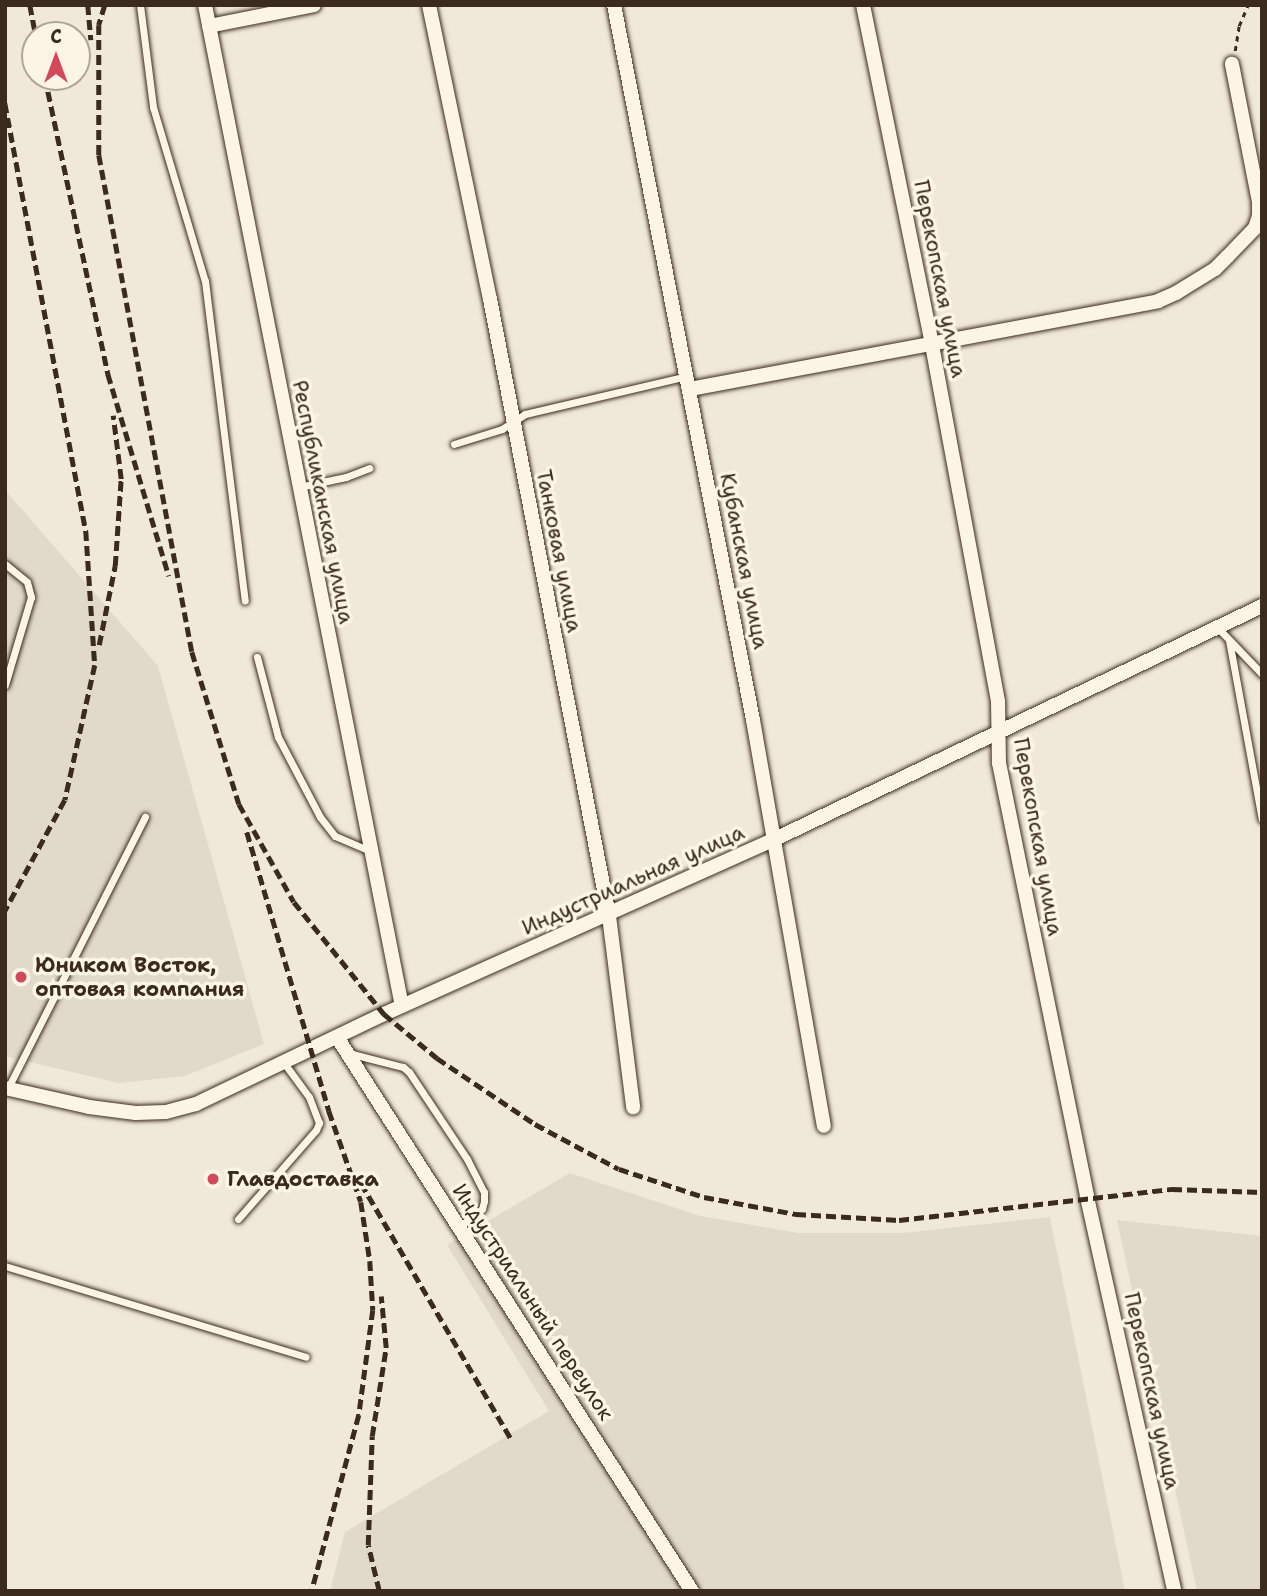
<!DOCTYPE html>
<html>
<head>
<meta charset="utf-8">
<style>
	body { margin:0 }
	#map { position:relative; width:1267px; height:1596px; overflow:hidden; background:#f0e9d9; font-family:"Shantell Sans",sans-serif }
	div>[style] { position:absolute }
	.built>* { inset:0; background:#e1d9c9 }
	.path>* { height:2.5px; margin-top:-1.25px; transform-origin:0; background:repeating-linear-gradient(90deg,#3b2a1e 0 5px,transparent 0 10px) }
	.roads { filter:drop-shadow(0 0 2px #3b2a1e) drop-shadow(0 0 2px #3b2a1e) }
	.lane>* { height:7px; margin:-3.5px; padding:0 3.5px; transform-origin:3.5px; border-radius:3.5px; background:#fcf5e5 }
	.street>* { height:14px; margin:-7px; padding:0 7px; transform-origin:7px; border-radius:7px; background:#fcf5e5 }
	.rail>* { height:4.5px; margin-top:-2.25px; transform-origin:0; background:repeating-linear-gradient(90deg,#3b2a1e 0 10px,transparent 0 15px) }
	.dots>* { width:19px; height:19px; translate:-50% -50%; box-sizing:border-box; border:4px solid #fcf5e5; border-radius:50% }
	span { translate:-50% -50%; white-space:nowrap; text-align:center; line-height:1.15; -webkit-text-stroke:7px #fcf5e5; paint-order:stroke }
	.street-label { font-size:21px; color:#3b2a1e }
	.poi-label { font-size:21px; color:#3b2a1e; font-weight:700 }
	.left { translate:0 -50%; text-align:left }
	.frame { position:absolute; inset:0; border:7px solid #3b2a1e; pointer-events:none }
	.north { position:absolute; left:21px; top:21px; width:70px; height:70px; box-sizing:border-box; background:#fcf5e5; border:2px solid #afa495; border-radius:50%; rotate:0deg; font-size:19px; font-weight:700; line-height:28px; text-align:center; color:#3b2a1e }
	.north::after { content:''; display:block; margin:auto; width:24px; height:32px; background:#d1495b; clip-path:polygon(50% 0,100% 100%,50% 72%,0 100%) }
</style>
</head>
<body>
<div id="map">
	<div class="built">
		<div style="clip-path:polygon(5px 490px,158px 666px,264px 1044px,185px 1076px,118px 1083px,5px 1056px)"></div>
		<div style="clip-path:polygon(570px 1173px,700px 1216px,798px 1233px,903px 1233px,1050px 1217px,1125px 1591px,330px 1591px,345px 1532px,549px 1411px,447px 1245px)"></div>
		<div style="clip-path:polygon(1117px 1220px,1262px 1236px,1262px 1591px,1197px 1591px)"></div>
	</div>
	<div class="path">
		<div style="left:1235px;top:51px;width:25px;rotate:-81deg"></div>
		<div style="left:1239px;top:26px;width:23px;rotate:-67deg"></div>
	</div>
	<div class="roads">
		<div class="lane">
			<div style="left:140px;top:5px;width:103px;rotate:82.7deg"></div>
			<div style="left:153px;top:107px;width:182px;rotate:73.4deg"></div>
			<div style="left:205px;top:281px;width:322px;rotate:82.9deg"></div>
			<div style="left:454px;top:444px;width:50px;rotate:-17.4deg"></div>
			<div style="left:502px;top:429px;width:27px;rotate:-33deg"></div>
			<div style="left:525px;top:414px;width:166px;rotate:-13.2deg"></div>
			<div style="left:299px;top:487px;width:48px;rotate:-12deg"></div>
			<div style="left:346px;top:477px;width:25px;rotate:-21deg"></div>
			<div style="left:5px;top:564px;width:28px;rotate:39deg"></div>
			<div style="left:27px;top:582px;width:16px;rotate:75deg"></div>
			<div style="left:31px;top:597px;width:92px;rotate:106.5deg"></div>
			<div style="left:1218px;top:628px;width:64px;rotate:46.3deg"></div>
			<div style="left:1229px;top:640px;width:182px;rotate:79.6deg"></div>
			<div style="left:257px;top:657px;width:83px;rotate:75.3deg"></div>
			<div style="left:278px;top:737px;width:90px;rotate:62.3deg"></div>
			<div style="left:320px;top:817px;width:24px;rotate:52deg"></div>
			<div style="left:335px;top:836px;width:38px;rotate:23deg"></div>
			<div style="left:348px;top:1053px;width:57px;rotate:14.3deg"></div>
			<div style="left:403px;top:1067px;width:8px;rotate:40deg"></div>
			<div style="left:409px;top:1072px;width:105px;rotate:56.3deg"></div>
			<div style="left:467px;top:1159px;width:37px;rotate:63deg"></div>
			<div style="left:484px;top:1192px;width:9px;rotate:90deg"></div>
			<div style="left:484px;top:1201px;width:8px;rotate:104deg"></div>
			<div style="left:482px;top:1209px;width:29px;rotate:142deg"></div>
			<div style="left:8px;top:1088px;width:304px;rotate:-63.2deg"></div>
			<div style="left:238px;top:1219px;width:118px;rotate:-48.8deg"></div>
			<div style="left:316px;top:1130px;width:8px;rotate:-67deg"></div>
			<div style="left:319px;top:1123px;width:28px;rotate:-111deg"></div>
			<div style="left:309px;top:1097px;width:42px;rotate:-126.3deg"></div>
			<div style="left:5px;top:1266px;width:314px;rotate:16.8deg"></div>
		</div>
		<div class="street">
			<div style="left:205px;top:5px;width:1020px;rotate:78.87deg"></div>
			<div style="left:429px;top:5px;width:300px;rotate:78.3deg"></div>
			<div style="left:490px;top:299px;width:628px;rotate:79.08deg"></div>
			<div style="left:609px;top:916px;width:193px;rotate:82.8deg"></div>
			<div style="left:614px;top:5px;width:728px;rotate:79deg"></div>
			<div style="left:753px;top:720px;width:412px;rotate:80.1deg"></div>
			<div style="left:863px;top:5px;width:347px;rotate:78.5deg"></div>
			<div style="left:932px;top:345px;width:362px;rotate:79.5deg"></div>
			<div style="left:998px;top:701px;width:62px;rotate:89.1deg"></div>
			<div style="left:999px;top:763px;width:443px;rotate:78.5deg"></div>
			<div style="left:1087px;top:1197px;width:403px;rotate:77.5deg"></div>
			<div style="left:209px;top:26px;width:107px;rotate:-11.3deg"></div>
			<div style="left:690px;top:389px;width:476px;rotate:-10.6deg"></div>
			<div style="left:1158px;top:301px;width:20px;rotate:-24deg"></div>
			<div style="left:1176px;top:293px;width:46px;rotate:-31.6deg"></div>
			<div style="left:1215px;top:269px;width:18px;rotate:-45deg"></div>
			<div style="left:1228px;top:256px;width:39px;rotate:-46deg"></div>
			<div style="left:1255px;top:228px;width:13px;rotate:-72deg"></div>
			<div style="left:1259px;top:216px;width:14px;rotate:-90deg"></div>
			<div style="left:1259px;top:202px;width:141px;rotate:-101.1deg"></div>
			<div style="left:337px;top:1037px;width:658px;rotate:57.35deg"></div>
			<div style="left:5px;top:1088px;width:86px;rotate:12.7deg"></div>
			<div style="left:89px;top:1107px;width:47px;rotate:7.3deg"></div>
			<div style="left:136px;top:1113px;width:30px;rotate:-2deg"></div>
			<div style="left:166px;top:1112px;width:31px;rotate:-15deg"></div>
			<div style="left:196px;top:1104px;width:208px;rotate:-25.6deg"></div>
			<div style="left:384px;top:1014px;width:426px;rotate:-24.1deg"></div>
			<div style="left:773px;top:840px;width:542px;rotate:-25.57deg"></div>
		</div>
	</div>
	<div class="rail">
		<div style="left:30px;top:5px;width:31px;rotate:79deg"></div>
		<div style="left:88px;top:5px;width:35px;rotate:85deg"></div>
		<div style="left:105px;top:5px;width:21px;rotate:107deg"></div>
		<div style="left:99px;top:25px;width:130px;rotate:90deg"></div>
		<div style="left:99px;top:155px;width:506px;rotate:79.4deg"></div>
		<div style="left:192px;top:652px;width:159px;rotate:72.8deg"></div>
		<div style="left:239px;top:804px;width:112px;rotate:60.7deg"></div>
		<div style="left:294px;top:902px;width:144px;rotate:51.2deg"></div>
		<div style="left:384px;top:1014px;width:69px;rotate:39.7deg"></div>
		<div style="left:437px;top:1058px;width:118px;rotate:34deg"></div>
		<div style="left:535px;top:1124px;width:95px;rotate:28.2deg"></div>
		<div style="left:619px;top:1169px;width:89px;rotate:18.2deg"></div>
		<div style="left:704px;top:1197px;width:94px;rotate:10.5deg"></div>
		<div style="left:796px;top:1214px;width:103px;rotate:3.3deg"></div>
		<div style="left:899px;top:1220px;width:275px;rotate:-6.5deg"></div>
		<div style="left:1172px;top:1189px;width:90px;rotate:1.9deg"></div>
		<div style="left:45px;top:77px;width:304px;rotate:78deg"></div>
		<div style="left:108px;top:374px;width:211px;rotate:73.2deg"></div>
		<div style="left:5px;top:103px;width:436px;rotate:79.3deg"></div>
		<div style="left:86px;top:531px;width:134px;rotate:86.2deg"></div>
		<div style="left:95px;top:665px;width:138px;rotate:102.5deg"></div>
		<div style="left:65px;top:800px;width:126px;rotate:118.4deg"></div>
		<div style="left:99px;top:645px;width:81px;rotate:-78.6deg"></div>
		<div style="left:115px;top:566px;width:87px;rotate:-86.1deg"></div>
		<div style="left:121px;top:479px;width:64px;rotate:-97.2deg"></div>
		<div style="left:247px;top:832px;width:291px;rotate:73.6deg"></div>
		<div style="left:329px;top:1111px;width:96px;rotate:70.6deg"></div>
		<div style="left:361px;top:1202px;width:60px;rotate:81.3deg"></div>
		<div style="left:370px;top:1261px;width:49px;rotate:86.5deg"></div>
		<div style="left:373px;top:1310px;width:106px;rotate:97.6deg"></div>
		<div style="left:359px;top:1415px;width:182px;rotate:105deg"></div>
		<div style="left:361px;top:1183px;width:297px;rotate:59.6deg"></div>
		<div style="left:379px;top:1591px;width:47px;rotate:-103.4deg"></div>
		<div style="left:368px;top:1545px;width:109px;rotate:-87.9deg"></div>
		<div style="left:372px;top:1436px;width:89px;rotate:-81deg"></div>
		<div style="left:386px;top:1348px;width:52px;rotate:-95.5deg"></div>
	</div>
	<div class="dots">
		<div style="left:21px;top:977px;background:#d1495b"></div>
		<div style="left:213px;top:1179px;background:#d1495b"></div>
	</div>
	<div class="street-label">
		<span style="left:940px;top:279px;rotate:79deg">Перекопская улица</span>
		<span style="left:323px;top:502px;rotate:79deg">Республиканская улица</span>
		<span style="left:559px;top:551px;rotate:79deg">Танковая улица</span>
		<span style="left:744px;top:561px;rotate:79deg">Кубанская улица</span>
		<span style="left:1038px;top:837px;rotate:80deg">Перекопская улица</span>
		<span style="left:633px;top:880px;rotate:-24deg">Индустриальная улица</span>
		<span style="left:533px;top:1302px;rotate:57deg">Индустриальный переулок</span>
		<span style="left:1152px;top:1391px;rotate:78deg">Перекопская улица</span>
	</div>
	<div class="poi-label">
		<span class="left" style="left:35px;top:977px">Юником Восток,<br>оптовая компания</span>
		<span class="left" style="left:227px;top:1179px">Главдоставка</span>
	</div>
	<div class="frame"></div>
	<div class="north">С</div>
</div>
</body>
</html>
